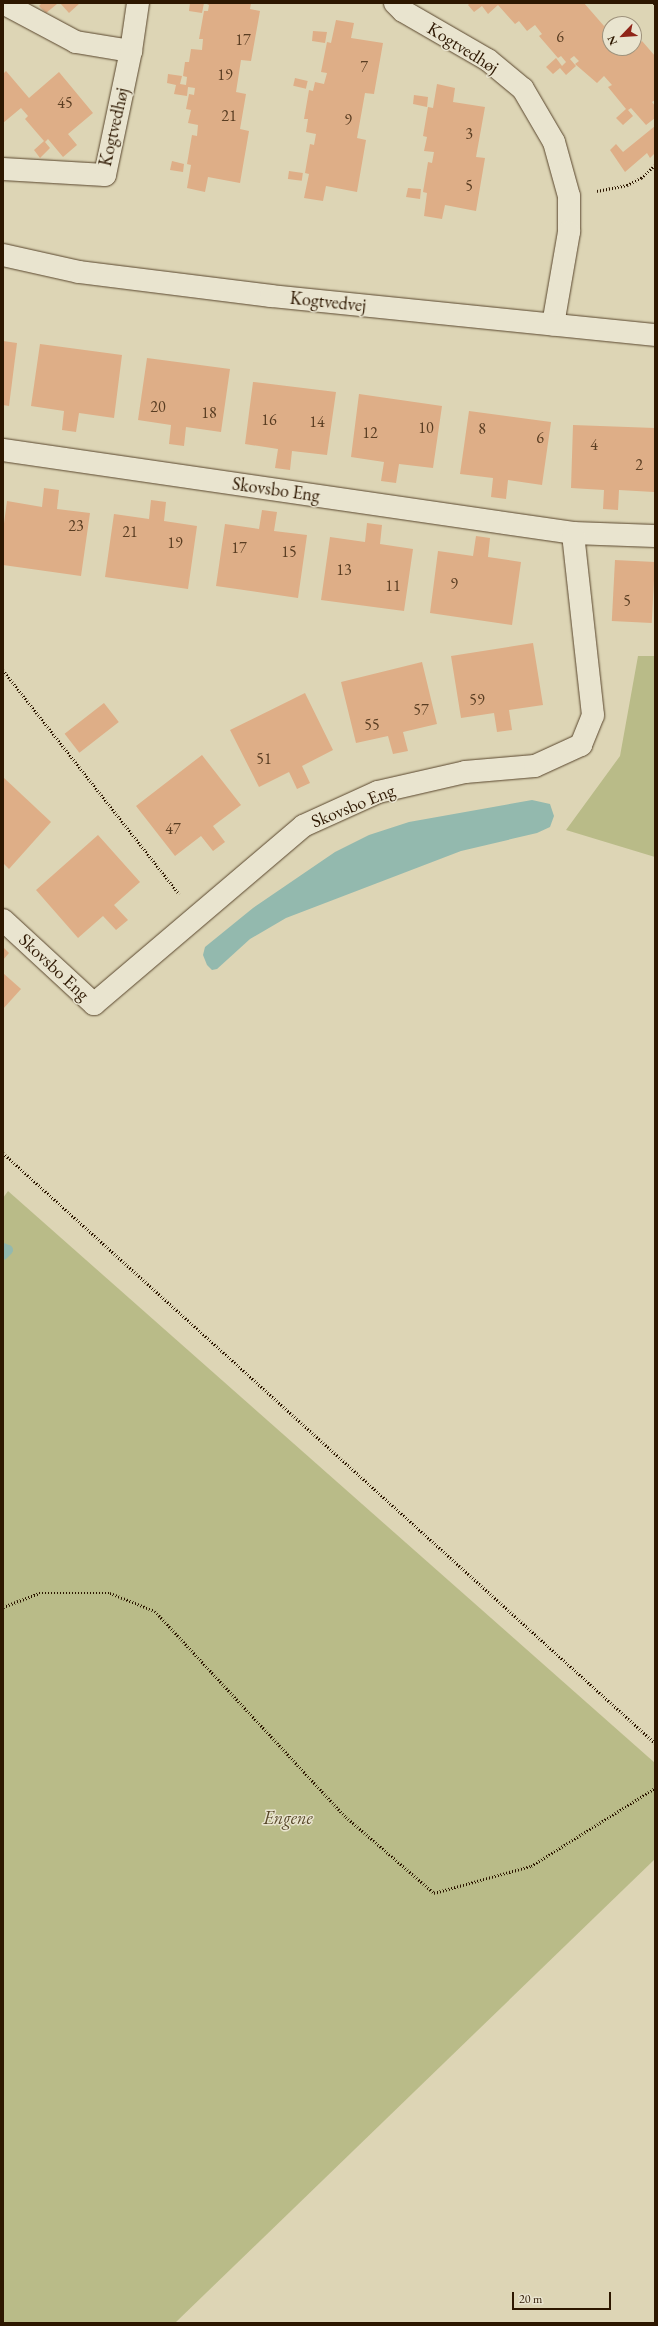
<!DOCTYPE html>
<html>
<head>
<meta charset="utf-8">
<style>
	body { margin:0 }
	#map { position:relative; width:658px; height:2326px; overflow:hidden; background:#ddd5b5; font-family:"EB Garamond",serif }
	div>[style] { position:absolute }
	.green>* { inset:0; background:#b9bb88 }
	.water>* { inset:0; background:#93b9ae }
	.stream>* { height:10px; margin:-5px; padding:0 5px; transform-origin:5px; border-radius:5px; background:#93b9ae }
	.building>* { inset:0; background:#deae87; transform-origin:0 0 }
	.path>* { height:2.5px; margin-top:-1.25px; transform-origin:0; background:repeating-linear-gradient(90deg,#2d1700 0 1px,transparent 0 3px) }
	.roads { filter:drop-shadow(0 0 1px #59462d) drop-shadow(0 0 1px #59462d) }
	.street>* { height:22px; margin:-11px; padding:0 11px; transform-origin:11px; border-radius:11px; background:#e9e4cf }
	.secondary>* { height:22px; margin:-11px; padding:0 11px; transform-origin:11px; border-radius:11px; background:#e9e4cf }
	span { translate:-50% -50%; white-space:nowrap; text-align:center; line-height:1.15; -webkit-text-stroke:3px #e9e4cf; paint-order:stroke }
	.number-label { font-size:16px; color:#593d22 }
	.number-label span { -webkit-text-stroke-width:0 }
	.street-label { font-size:18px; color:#2d1700 }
	.park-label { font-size:18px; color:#574829; font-style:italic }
	.frame { position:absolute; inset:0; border:4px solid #2d1700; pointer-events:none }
	.north { position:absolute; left:602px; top:16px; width:40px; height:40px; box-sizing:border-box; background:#e9e4cf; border:1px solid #9e927c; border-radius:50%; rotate:245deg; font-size:11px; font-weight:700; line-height:16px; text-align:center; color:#2d1700 }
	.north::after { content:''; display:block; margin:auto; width:14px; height:18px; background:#8f2418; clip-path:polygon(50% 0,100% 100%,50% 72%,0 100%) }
	.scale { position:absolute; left:512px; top:2292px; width:99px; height:18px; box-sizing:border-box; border:2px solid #2d1700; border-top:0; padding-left:5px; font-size:12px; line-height:14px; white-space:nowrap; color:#2d1700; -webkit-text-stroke:3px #e9e4cf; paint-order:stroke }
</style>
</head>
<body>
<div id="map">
	<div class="green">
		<div style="clip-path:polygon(638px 656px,655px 656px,655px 857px,566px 830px,620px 756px)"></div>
		<div style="clip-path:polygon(8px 1191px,655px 1763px,655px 1859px,175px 2323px,3px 2323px,3px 1198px)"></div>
	</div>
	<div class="water">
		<div style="clip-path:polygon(532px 800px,550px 804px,554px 816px,550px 827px,537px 833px,461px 851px,286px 918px,250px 939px,217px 969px,212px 970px,207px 965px,203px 955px,205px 947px,253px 908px,335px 852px,369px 835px,409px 822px)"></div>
	</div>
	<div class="stream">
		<div style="left:3px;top:1248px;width:5px;rotate:22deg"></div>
		<div style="left:8px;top:1250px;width:7px;rotate:135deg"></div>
	</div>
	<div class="building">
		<div style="clip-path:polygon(42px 3px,55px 3px,57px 4px,46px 13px,39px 6px)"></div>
		<div style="clip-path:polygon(60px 3px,80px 3px,69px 13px)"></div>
		<div style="clip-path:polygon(190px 3px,204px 3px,202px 13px,189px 11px)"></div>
		<div style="clip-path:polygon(205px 3px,251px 3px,250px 9px,260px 11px,251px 61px,241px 60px,236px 92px,246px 94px,240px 129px,249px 131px,240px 183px,208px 177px,205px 192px,187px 188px,191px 165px,187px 164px,192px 135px,197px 136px,198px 125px,188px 123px,191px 110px,186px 109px,189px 94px,194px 95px,195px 88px,188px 87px,187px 96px,174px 94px,176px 85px,167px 83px,168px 74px,182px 76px,180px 84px,186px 85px,187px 77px,183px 76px,185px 62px,189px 62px,191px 49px,202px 50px,203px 39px,199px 39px,204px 11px,208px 11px,209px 5px)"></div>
		<div style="clip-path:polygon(470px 3px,584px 3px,604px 26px,611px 20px,615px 24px,610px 24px,610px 48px,634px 48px,642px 41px,655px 56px,655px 100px,652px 102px,655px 106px,655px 118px,646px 125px,631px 108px,628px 110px,633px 116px,623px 125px,616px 118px,626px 109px,608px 87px,612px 85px,604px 76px,597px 83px,575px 64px,579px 61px,574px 56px,570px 59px,576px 66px,566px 75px,560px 68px,553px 74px,546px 67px,556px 58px,562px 66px,566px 62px,561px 56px,558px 58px,539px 36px,542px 34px,535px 25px,527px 31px,519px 21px,515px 24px,498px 5px,488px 14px,482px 6px,474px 12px,468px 5px)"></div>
		<div style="clip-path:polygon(336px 20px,354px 23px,351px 38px,383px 43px,374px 94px,365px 93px,357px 138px,366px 140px,357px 192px,326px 186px,323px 201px,304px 198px,309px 174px,305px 173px,310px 144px,314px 145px,316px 134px,306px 132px,308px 119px,304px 119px,309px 90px,313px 91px,315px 82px,324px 84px,327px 73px,321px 72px,327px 42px,331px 43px)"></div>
		<div style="clip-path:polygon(313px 31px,327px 32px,325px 43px,312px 41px)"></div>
		<div style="clip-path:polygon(6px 71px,29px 98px,59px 72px,93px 113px,68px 134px,77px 145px,63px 157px,48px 139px,45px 142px,50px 148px,40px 158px,34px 150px,44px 141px,25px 119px,28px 116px,21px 108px,3px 123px,3px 74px)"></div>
		<div style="left:295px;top:78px;width:13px;height:8px;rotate:13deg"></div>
		<div style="clip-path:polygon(437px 84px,455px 88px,453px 102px,485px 107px,476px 157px,485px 158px,476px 211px,445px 205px,442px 219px,424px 216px,427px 193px,423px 192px,428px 162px,432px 163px,434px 152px,424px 151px,427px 137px,423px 136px,428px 107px,433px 108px)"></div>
		<div style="clip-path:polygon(414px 95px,428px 97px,427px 107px,413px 104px)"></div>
		<div style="clip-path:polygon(655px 126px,655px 153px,650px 158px,647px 153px,625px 172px,610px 150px,616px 144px,623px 152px)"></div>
		<div style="clip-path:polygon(172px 161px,184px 164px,183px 172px,170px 170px)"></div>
		<div style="left:289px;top:171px;width:14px;height:8px;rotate:8deg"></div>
		<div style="clip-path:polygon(408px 188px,421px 189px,420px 199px,406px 197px)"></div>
		<div style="clip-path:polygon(3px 341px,17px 343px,9px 406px,3px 405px)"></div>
		<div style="clip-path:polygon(40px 344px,122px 355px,114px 418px,79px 413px,76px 432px,62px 430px,64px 411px,31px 406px)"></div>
		<div style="clip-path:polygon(147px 358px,230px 369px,221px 432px,186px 427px,184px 446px,169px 444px,171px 425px,138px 420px)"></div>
		<div style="clip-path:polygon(253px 382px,336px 392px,327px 455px,292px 451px,290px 470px,275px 468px,278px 449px,245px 444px)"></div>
		<div style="clip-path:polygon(359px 394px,442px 406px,433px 468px,399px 464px,396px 483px,381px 481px,384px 462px,351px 457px)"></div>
		<div style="clip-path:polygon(469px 411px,551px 422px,542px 485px,508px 480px,506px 499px,491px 497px,493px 478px,460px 474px)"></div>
		<div style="clip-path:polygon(573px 425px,655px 428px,654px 492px,619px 490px,618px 510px,603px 509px,604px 490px,571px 488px)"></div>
		<div style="clip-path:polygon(44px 488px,59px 490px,57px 509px,90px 513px,81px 576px,3px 565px,3px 531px,7px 501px,42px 507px)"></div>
		<div style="clip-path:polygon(151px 500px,166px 502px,164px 521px,197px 526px,188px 589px,105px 577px,114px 514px,149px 519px)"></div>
		<div style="clip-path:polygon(262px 510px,277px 512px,274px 531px,307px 535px,298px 598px,216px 586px,225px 524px,259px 529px)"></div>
		<div style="clip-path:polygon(367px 523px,382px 525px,380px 544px,413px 549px,404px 611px,321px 600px,330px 537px,365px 542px)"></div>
		<div style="clip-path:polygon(476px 536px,490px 538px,488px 557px,521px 562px,512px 625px,430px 613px,438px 551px,473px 556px)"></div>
		<div style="left:615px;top:560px;width:40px;height:61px;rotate:3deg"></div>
		<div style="clip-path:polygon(533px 643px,543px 705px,509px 710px,512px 730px,497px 732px,494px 713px,461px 718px,451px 656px)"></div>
		<div style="clip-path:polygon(422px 662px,437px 724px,403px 732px,408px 751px,393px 754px,388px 736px,356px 743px,341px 682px)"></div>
		<div style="clip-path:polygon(305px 693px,333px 750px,302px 766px,310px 783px,297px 789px,289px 772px,259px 787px,230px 730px)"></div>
		<div style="left:104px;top:703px;width:24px;height:50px;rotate:52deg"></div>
		<div style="clip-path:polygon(202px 755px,241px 805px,213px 826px,225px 842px,213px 851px,201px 836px,175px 856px,136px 806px)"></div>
		<div style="clip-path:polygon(3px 777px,51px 822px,9px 869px,3px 863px)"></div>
		<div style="clip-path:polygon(98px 835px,140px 882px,114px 905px,128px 920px,116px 930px,103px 916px,78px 938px,36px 890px)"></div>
		<div style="clip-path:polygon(3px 947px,9px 953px,3px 960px)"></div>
		<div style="clip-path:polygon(3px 973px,21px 989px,3px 1009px)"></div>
	</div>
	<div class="path">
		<div style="left:654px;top:3px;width:1px;rotate:45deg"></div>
		<div style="left:597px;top:191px;width:31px;rotate:-11deg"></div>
		<div style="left:627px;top:185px;width:16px;rotate:-27deg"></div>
		<div style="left:641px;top:178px;width:19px;rotate:-43deg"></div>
		<div style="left:3px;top:670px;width:285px;rotate:51.8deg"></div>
		<div style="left:3px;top:1153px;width:879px;rotate:42.14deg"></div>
		<div style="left:3px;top:1607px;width:39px;rotate:-21deg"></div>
		<div style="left:39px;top:1593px;width:71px"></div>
		<div style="left:110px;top:1593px;width:48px;rotate:21.8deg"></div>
		<div style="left:155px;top:1611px;width:281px;rotate:47.2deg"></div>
		<div style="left:346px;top:1817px;width:116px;rotate:40.8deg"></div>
		<div style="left:434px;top:1893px;width:101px;rotate:-15.6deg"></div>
		<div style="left:531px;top:1866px;width:146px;rotate:-32.2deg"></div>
	</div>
	<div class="roads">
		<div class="street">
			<div style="left:3px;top:3px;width:83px;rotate:28.1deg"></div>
			<div style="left:76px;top:42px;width:56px;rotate:9.3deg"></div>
			<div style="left:395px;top:3px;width:11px;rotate:45deg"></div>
			<div style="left:403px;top:11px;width:98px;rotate:30deg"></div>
			<div style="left:488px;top:60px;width:45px;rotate:39.6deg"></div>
			<div style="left:523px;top:89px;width:61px;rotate:59.7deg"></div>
			<div style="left:554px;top:142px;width:56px;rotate:74.5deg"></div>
			<div style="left:569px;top:196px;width:36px;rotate:90deg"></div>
			<div style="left:569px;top:232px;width:94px;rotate:99.8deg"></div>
			<div style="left:3px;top:169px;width:102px;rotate:3.4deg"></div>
			<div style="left:105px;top:175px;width:127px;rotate:-78.2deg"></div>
			<div style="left:131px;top:51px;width:49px;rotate:-81.7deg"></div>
			<div style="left:3px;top:450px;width:576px;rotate:8.28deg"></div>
			<div style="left:573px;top:533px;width:82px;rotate:2.1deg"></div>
			<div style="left:3px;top:920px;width:124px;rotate:42.7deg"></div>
			<div style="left:94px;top:1004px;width:275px;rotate:-40.4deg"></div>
			<div style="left:303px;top:826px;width:82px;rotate:-24.4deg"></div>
			<div style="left:378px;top:792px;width:89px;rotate:-12.9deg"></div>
			<div style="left:465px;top:772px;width:70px;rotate:-4.9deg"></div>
			<div style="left:535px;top:766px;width:51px;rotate:-24.5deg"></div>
			<div style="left:581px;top:745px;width:32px;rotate:-68deg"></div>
			<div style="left:593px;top:715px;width:183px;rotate:-96.3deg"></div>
		</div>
		<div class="secondary">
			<div style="left:3px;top:255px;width:78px;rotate:12.6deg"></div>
			<div style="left:79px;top:272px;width:193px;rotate:7.1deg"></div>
			<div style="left:271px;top:296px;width:386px;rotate:5.8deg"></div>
		</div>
	</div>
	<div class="number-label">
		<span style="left:560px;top:37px">6</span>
		<span style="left:243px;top:40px">17</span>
		<span style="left:364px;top:67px">7</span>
		<span style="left:225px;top:75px">19</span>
		<span style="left:65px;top:103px">45</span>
		<span style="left:229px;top:116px">21</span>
		<span style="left:348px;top:120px">9</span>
		<span style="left:469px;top:134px">3</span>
		<span style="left:469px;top:186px">5</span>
		<span style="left:158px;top:407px">20</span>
		<span style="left:209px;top:413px">18</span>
		<span style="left:269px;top:420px">16</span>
		<span style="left:317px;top:422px">14</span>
		<span style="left:426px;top:428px">10</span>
		<span style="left:482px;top:429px">8</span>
		<span style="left:370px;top:433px">12</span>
		<span style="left:540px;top:438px">6</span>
		<span style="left:594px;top:445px">4</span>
		<span style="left:639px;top:465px">2</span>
		<span style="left:76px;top:526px">23</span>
		<span style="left:130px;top:532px">21</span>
		<span style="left:175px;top:543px">19</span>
		<span style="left:239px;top:548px">17</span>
		<span style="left:289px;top:552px">15</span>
		<span style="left:344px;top:570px">13</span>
		<span style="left:454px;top:584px">9</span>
		<span style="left:393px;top:586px">11</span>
		<span style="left:627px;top:601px">5</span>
		<span style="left:477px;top:700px">59</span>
		<span style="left:421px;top:710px">57</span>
		<span style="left:372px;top:725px">55</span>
		<span style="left:264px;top:759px">51</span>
		<span style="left:173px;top:829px">47</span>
	</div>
	<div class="street-label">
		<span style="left:463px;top:48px;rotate:32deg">Kogtvedhøj</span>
		<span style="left:114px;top:127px;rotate:-77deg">Kogtvedhøj</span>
		<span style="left:328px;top:302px;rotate:6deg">Kogtvedvej</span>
		<span style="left:276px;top:490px;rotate:8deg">Skovsbo Eng</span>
		<span style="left:353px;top:806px;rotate:-22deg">Skovsbo Eng</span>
		<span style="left:54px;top:967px;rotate:43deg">Skovsbo Eng</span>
	</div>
	<div class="park-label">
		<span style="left:288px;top:1818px">Engene</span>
	</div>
	<div class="frame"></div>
	<div class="north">N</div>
	<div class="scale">20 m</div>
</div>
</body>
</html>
